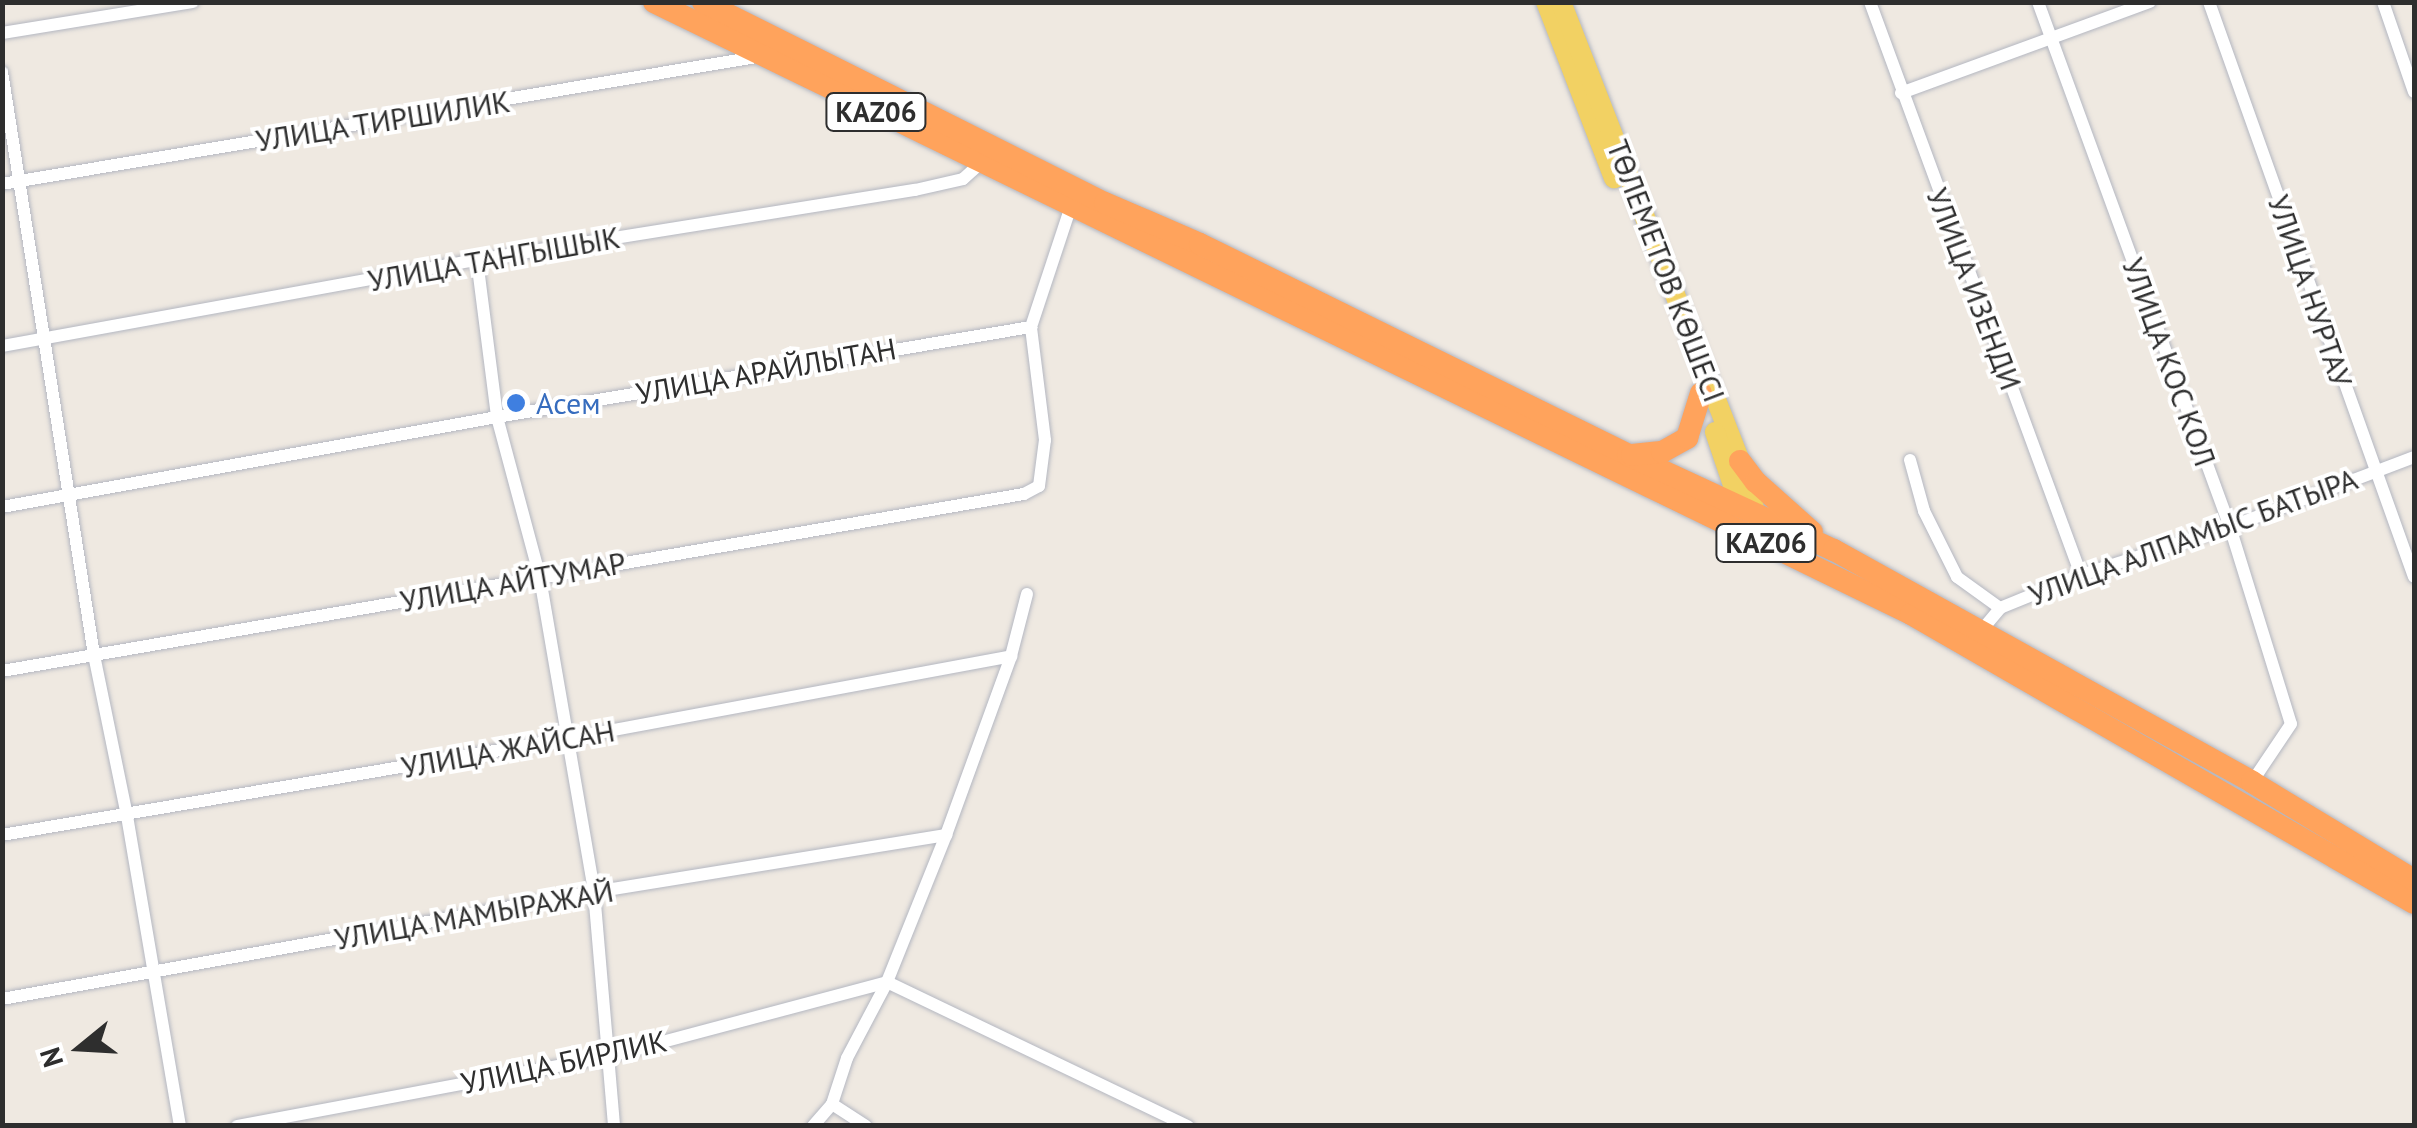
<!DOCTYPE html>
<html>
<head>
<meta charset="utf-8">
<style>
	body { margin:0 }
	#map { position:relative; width:2417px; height:1128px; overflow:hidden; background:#efe9e1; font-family:"PT Sans",sans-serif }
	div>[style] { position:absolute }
	.roads { filter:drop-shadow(0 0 2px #b4b7c1) drop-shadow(0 0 2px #b4b7c1) }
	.street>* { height:12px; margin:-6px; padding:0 6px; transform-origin:6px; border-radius:6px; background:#fff }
	.primary>* { height:20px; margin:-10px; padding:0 10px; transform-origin:10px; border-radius:10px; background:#f2d163 }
	.highway>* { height:22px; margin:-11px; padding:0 11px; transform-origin:11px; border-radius:11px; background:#ffa35c }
	.dots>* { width:28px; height:28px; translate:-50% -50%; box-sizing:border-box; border:5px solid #fff; border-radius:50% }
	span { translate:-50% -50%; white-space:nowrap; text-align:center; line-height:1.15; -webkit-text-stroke:8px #fff; paint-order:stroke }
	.shield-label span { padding:2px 8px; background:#fff; border:2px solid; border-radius:8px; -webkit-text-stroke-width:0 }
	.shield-label { font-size:28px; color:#2e2e2e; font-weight:700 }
	.street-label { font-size:30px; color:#2e2e2e }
	.shop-label { font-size:30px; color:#366cbe }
	.left { translate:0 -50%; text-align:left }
	.frame { position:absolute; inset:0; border:5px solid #2e2e2e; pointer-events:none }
	.north { position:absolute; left:30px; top:998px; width:100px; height:100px; -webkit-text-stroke:8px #fff; paint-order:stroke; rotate:252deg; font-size:28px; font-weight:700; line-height:40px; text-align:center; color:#2e2e2e }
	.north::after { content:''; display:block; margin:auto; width:35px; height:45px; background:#2e2e2e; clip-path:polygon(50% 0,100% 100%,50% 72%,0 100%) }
</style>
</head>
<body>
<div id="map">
	<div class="roads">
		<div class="street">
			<div style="left:1870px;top:2px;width:611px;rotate:69.78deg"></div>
			<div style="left:2038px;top:2px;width:559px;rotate:69.91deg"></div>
			<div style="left:2230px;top:527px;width:206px;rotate:72.8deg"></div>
			<div style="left:2291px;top:724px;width:70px;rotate:123.9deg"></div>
			<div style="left:2209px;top:2px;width:610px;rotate:70.38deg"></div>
			<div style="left:2383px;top:2px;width:95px;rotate:71deg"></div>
			<div style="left:2px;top:33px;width:193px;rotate:-9.2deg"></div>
			<div style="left:2px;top:72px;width:590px;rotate:81.03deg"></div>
			<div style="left:94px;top:655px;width:164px;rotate:78.4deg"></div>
			<div style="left:127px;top:816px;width:314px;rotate:80.3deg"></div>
			<div style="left:1901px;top:93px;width:265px;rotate:-20.1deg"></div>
			<div style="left:2px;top:184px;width:771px;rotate:-9.56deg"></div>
			<div style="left:477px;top:260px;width:158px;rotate:82.7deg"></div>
			<div style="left:497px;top:417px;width:167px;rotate:75deg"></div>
			<div style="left:540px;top:578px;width:319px;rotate:80.2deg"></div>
			<div style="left:594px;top:892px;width:235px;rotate:85.1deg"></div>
			<div style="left:2px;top:346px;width:483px;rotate:-10.3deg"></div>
			<div style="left:477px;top:260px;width:444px;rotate:-9.1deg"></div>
			<div style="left:915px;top:190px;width:49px;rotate:-12.9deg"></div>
			<div style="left:963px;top:179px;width:24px;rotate:-42deg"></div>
			<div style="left:1910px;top:460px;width:53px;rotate:74.6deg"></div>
			<div style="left:1924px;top:511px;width:74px;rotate:63.4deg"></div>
			<div style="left:1957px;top:577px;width:53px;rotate:35.8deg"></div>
			<div style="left:2px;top:507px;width:503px;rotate:-10.3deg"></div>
			<div style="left:497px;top:417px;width:542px;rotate:-9.57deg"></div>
			<div style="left:1031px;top:327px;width:134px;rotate:-71.7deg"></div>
			<div style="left:1981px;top:631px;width:30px;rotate:-50deg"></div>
			<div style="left:2000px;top:608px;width:87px;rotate:-22.2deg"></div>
			<div style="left:2081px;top:575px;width:157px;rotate:-17.9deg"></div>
			<div style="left:2230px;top:527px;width:197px;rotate:-20.8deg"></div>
			<div style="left:2px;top:671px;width:1037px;rotate:-9.83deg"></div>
			<div style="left:1024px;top:494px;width:17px;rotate:-28deg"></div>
			<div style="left:1039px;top:486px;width:46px;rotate:-82.6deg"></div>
			<div style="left:1045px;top:440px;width:114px;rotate:-97.1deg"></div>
			<div style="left:2px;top:835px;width:571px;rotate:-9.68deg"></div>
			<div style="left:565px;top:739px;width:454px;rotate:-10.5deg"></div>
			<div style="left:2px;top:999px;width:602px;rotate:-10.25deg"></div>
			<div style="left:594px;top:892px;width:357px;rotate:-9.2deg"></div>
			<div style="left:832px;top:1104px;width:48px;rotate:-71.9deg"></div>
			<div style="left:847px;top:1058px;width:86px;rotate:-62.2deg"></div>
			<div style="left:887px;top:982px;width:158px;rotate:-68.1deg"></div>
			<div style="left:946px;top:835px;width:190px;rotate:-70deg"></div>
			<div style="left:1011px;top:656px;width:64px;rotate:-75.5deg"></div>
			<div style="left:237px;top:1126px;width:375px;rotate:-10.6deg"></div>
			<div style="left:606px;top:1057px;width:291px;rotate:-14.9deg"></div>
			<div style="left:887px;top:982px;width:334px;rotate:25.6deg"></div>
			<div style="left:813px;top:1126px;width:29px;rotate:-49deg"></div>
			<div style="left:832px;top:1104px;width:40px;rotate:32.9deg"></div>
		</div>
		<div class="primary">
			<div style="left:1546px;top:2px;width:189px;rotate:68.9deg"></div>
			<div style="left:1561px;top:2px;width:493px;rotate:68.7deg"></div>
			<div style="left:1740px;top:461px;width:67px;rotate:73.5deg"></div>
			<div style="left:1715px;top:432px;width:72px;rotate:71.3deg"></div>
		</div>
		<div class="highway">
			<div style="left:654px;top:2px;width:1398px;rotate:25.96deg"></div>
			<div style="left:1911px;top:614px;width:580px;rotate:29.88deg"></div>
			<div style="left:703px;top:2px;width:449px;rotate:26.6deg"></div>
			<div style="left:1105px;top:203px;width:103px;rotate:23.3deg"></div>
			<div style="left:1200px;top:244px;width:477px;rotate:26.2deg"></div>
			<div style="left:1628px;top:455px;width:227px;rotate:24.8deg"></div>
			<div style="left:1834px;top:550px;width:478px;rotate:29deg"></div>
			<div style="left:2252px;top:782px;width:189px;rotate:31.2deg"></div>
			<div style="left:1632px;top:455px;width:30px;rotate:-6deg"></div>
			<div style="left:1662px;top:452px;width:29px;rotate:-29deg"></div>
			<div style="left:1687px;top:438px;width:47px;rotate:-72.7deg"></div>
			<div style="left:1740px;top:461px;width:26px;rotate:53deg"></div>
			<div style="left:1756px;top:482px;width:75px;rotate:41.8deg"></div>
		</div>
	</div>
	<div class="dots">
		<div style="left:516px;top:403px;background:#3f7fe0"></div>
	</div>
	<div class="shield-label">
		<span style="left:876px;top:112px">KАZ06</span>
		<span style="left:1766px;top:543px">KАZ06</span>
	</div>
	<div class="street-label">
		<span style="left:383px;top:121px;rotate:-9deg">УЛИЦА ТИРШИЛИК</span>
		<span style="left:494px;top:259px;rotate:-10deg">УЛИЦА ТАНГЫШЫК</span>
		<span style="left:1666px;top:271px;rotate:69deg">ТӨЛЕМЕТОВ КӨШЕСІ</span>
		<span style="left:1974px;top:289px;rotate:69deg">УЛИЦА ИЗЕНДИ</span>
		<span style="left:2310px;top:291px;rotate:71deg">УЛИЦА НУРТАУ</span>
		<span style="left:2169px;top:362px;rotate:70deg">УЛИЦА КОС КОЛ</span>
		<span style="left:766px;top:371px;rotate:-10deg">УЛИЦА АРАЙЛЫТАН</span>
		<span style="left:2193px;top:537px;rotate:-20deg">УЛИЦА АЛПАМЫС БАТЫРА</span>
		<span style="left:513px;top:582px;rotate:-10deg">УЛИЦА АЙТУМАР</span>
		<span style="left:508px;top:749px;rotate:-10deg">УЛИЦА ЖАЙСАН</span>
		<span style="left:474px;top:915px;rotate:-10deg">УЛИЦА МАМЫРАЖАЙ</span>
		<span style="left:564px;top:1062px;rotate:-12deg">УЛИЦА БИРЛИК</span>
	</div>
	<div class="shop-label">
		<span class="left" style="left:536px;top:403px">Асем</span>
	</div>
	<div class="frame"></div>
	<div class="north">N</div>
</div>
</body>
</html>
